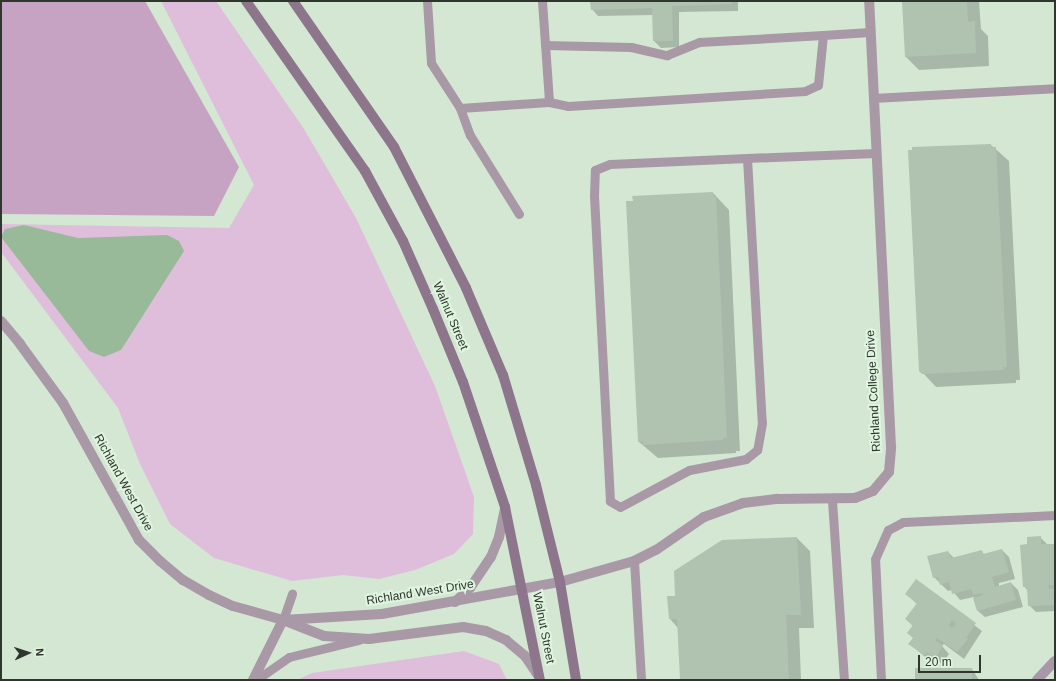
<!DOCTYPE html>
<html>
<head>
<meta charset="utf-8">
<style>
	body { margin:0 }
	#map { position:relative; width:1056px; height:681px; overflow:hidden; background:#d3e7d3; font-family:Arial,sans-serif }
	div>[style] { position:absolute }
	.green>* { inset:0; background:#dfbedb }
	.forest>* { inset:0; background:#c7a3c3 }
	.water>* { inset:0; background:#98ba98 }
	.shadow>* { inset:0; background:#0003 }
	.building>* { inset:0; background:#b0c3b0; transform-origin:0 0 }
	.lane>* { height:9px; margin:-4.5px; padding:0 4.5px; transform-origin:4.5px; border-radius:4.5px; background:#a999a7 }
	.street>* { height:10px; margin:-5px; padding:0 5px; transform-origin:5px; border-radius:5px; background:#a999a7 }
	.secondary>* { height:10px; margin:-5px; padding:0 5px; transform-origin:5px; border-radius:5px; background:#8d768b }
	span { translate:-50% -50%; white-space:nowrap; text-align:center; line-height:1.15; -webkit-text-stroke:4px #e0f5e0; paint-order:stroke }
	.street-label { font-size:12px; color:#2e362e }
	.frame { position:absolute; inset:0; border:2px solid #2e362e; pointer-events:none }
	.north { position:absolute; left:8px; top:633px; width:40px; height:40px; -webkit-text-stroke:3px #e0f5e0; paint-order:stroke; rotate:87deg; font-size:11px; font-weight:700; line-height:16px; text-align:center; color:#2e362e }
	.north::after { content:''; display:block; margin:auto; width:14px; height:18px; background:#2e362e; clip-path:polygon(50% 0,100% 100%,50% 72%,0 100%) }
	.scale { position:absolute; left:918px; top:655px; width:63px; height:18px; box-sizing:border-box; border:2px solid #2e362e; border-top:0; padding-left:5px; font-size:12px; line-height:14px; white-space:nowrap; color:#2e362e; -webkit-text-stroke:3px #e0f5e0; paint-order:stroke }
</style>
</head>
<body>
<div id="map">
	<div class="green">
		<div style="clip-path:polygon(161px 1px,216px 1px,304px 129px,356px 218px,435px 386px,474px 497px,473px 534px,454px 554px,415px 570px,379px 579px,343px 575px,292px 581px,214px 558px,170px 524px,140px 464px,118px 408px,1px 252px,1px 224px,229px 228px,254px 185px)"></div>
		<div style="clip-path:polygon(464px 651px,499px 664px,507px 680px,297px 680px,312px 673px)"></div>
	</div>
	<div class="forest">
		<div style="clip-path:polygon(1px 1px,145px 1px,239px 167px,214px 216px,1px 214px)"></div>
	</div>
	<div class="water">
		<div style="clip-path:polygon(24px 225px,78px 238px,167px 235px,179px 241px,184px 251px,121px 350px,104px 357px,89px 351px,1px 237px,5px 229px)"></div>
	</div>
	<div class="shadow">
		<div style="clip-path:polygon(591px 1px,738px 1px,738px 11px,679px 12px,679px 47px,661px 48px,654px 41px,653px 15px,598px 16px,592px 9px)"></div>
		<div style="clip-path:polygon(903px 1px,979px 1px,981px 29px,988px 36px,989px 66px,919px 70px,906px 57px)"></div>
		<div style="clip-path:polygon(991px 145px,1009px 161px,1020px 380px,1016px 380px,1016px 383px,936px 387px,923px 373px)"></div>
		<div style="clip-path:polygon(713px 193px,729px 210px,740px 451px,736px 451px,736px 453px,658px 458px,639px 442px)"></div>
		<div style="clip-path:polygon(1040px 537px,1048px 545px,1055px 545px,1055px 611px,1036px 612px,1029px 605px,1028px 591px,1024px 586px,1028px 545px)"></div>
		<div style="clip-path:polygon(797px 538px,810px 551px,814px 628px,799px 628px,801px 680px,681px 680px,678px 628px,670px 619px,676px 597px)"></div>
		<div style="clip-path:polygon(1002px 550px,1009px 557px,1015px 579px,999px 583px,999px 586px,1011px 583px,1018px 590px,1023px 607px,985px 617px,978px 611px,974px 597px,960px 600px,952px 590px,948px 591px,934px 577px,948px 552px,954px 558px,981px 551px,985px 555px)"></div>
		<div style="clip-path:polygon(916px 580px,982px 631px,964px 659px,944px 644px,942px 646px,949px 654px,942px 664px,934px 658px,931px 662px,910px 644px,913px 638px,913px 626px,906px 619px,917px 604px,906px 594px)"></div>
		<div style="clip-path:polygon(972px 669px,979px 680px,916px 680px)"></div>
	</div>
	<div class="building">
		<div style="clip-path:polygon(590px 1px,732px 1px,732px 4px,672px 6px,673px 41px,653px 41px,652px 8px,591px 10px)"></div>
		<div style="clip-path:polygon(902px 1px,967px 1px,968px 22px,975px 21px,976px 53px,905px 57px)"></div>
		<div style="clip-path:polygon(991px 144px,991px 147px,996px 147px,1007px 367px,1003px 367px,1004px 370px,922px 374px,919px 371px,908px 150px,912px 150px,912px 147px)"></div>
		<div style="clip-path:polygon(713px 192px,713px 196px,716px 195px,727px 438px,723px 438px,723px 440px,643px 445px,643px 442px,638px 442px,626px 201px,633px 201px,632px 196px)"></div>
		<div style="clip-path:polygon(1041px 536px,1041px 544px,1055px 544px,1055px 585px,1048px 585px,1049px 589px,1055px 589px,1055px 605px,1028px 606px,1027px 587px,1023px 587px,1020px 545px,1027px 544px,1027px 537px)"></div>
		<div style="clip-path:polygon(797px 537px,801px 615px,786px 615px,789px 680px,680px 680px,677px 619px,669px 619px,667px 596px,675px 596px,674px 571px,722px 540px)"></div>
		<div style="clip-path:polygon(1002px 549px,1009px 572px,992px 577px,995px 587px,1011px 582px,1016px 600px,977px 611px,973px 598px,983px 595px,982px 593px,973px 595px,971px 589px,952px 594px,949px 582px,940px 585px,938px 577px,933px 578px,927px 556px,948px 551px,951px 558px,982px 550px,983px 554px)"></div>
		<div style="clip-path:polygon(evenodd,916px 579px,976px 623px,966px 638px,968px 639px,957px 652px,937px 638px,935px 640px,943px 646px,935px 658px,927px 652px,924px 655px,908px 644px,913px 638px,907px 633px,913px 625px,905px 619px,917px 603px,905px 594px,916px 579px,952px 620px,956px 624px,952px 628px,949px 625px,952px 620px)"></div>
		<div style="left:972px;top:668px;width:12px;height:57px;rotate:90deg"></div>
	</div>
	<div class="lane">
		<div style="left:427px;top:1px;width:62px;rotate:86.3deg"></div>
		<div style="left:431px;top:63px;width:54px;rotate:57.2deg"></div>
		<div style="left:460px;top:108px;width:89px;rotate:-3.9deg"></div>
		<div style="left:542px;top:1px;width:101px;rotate:86deg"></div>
		<div style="left:549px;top:102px;width:19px;rotate:12deg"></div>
		<div style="left:568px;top:106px;width:237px;rotate:-3.6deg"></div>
		<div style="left:805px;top:91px;width:14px;rotate:-25deg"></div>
		<div style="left:818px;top:85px;width:50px;rotate:-84.3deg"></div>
		<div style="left:823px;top:35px;width:47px;rotate:-3.7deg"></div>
		<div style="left:545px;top:45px;width:86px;rotate:1.3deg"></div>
		<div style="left:631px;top:47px;width:37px;rotate:13deg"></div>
		<div style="left:667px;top:55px;width:35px;rotate:-22deg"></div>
		<div style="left:699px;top:42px;width:124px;rotate:-3.2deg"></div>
		<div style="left:873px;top:98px;width:182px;rotate:-3.1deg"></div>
		<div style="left:460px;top:108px;width:29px;rotate:70deg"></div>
		<div style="left:470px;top:135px;width:93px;rotate:58.2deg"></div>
		<div style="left:747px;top:158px;width:265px;rotate:86.8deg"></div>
		<div style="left:762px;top:423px;width:27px;rotate:100deg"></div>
		<div style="left:757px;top:450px;width:14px;rotate:141deg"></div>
		<div style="left:746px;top:459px;width:58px;rotate:169.1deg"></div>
		<div style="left:689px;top:470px;width:78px;rotate:151.8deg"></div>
		<div style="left:620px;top:507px;width:12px;rotate:-149deg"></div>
		<div style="left:610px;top:501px;width:306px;rotate:-93deg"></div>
		<div style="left:594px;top:195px;width:25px;rotate:-88deg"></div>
		<div style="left:595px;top:170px;width:16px;rotate:-22deg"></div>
		<div style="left:610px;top:164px;width:137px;rotate:-2.5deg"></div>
		<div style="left:747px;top:158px;width:129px;rotate:-2.2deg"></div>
		<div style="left:832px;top:500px;width:180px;rotate:86.2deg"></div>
		<div style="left:634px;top:561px;width:119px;rotate:86.6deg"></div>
		<div style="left:283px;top:620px;width:28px;rotate:-71deg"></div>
		<div style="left:256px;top:680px;width:40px;rotate:-34.9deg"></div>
		<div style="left:289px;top:657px;width:72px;rotate:-13.7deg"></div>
		<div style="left:881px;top:680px;width:121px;rotate:-92.8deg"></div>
		<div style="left:875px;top:559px;width:32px;rotate:-66deg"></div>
		<div style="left:888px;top:530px;width:17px;rotate:-28deg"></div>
		<div style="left:903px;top:522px;width:152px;rotate:-2.6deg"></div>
	</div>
	<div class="street">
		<div style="left:1px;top:321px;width:30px;rotate:50deg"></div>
		<div style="left:20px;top:344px;width:73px;rotate:53.9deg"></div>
		<div style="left:63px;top:403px;width:157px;rotate:61deg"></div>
		<div style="left:139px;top:540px;width:30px;rotate:45deg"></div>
		<div style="left:160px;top:561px;width:30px;rotate:40deg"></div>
		<div style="left:183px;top:580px;width:30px;rotate:30deg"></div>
		<div style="left:209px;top:595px;width:26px;rotate:25deg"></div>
		<div style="left:233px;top:606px;width:52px;rotate:15.6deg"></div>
		<div style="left:283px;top:620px;width:44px;rotate:21.3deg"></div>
		<div style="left:324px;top:636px;width:45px;rotate:3.8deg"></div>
		<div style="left:369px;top:639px;width:95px;rotate:-7.3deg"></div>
		<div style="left:463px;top:627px;width:23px;rotate:10deg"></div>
		<div style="left:486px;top:631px;width:22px;rotate:24deg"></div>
		<div style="left:506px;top:640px;width:25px;rotate:40deg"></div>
		<div style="left:525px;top:656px;width:25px;rotate:56deg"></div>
		<div style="left:455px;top:602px;width:21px;rotate:-43deg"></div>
		<div style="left:470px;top:588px;width:37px;rotate:-56deg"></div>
		<div style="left:491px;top:557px;width:22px;rotate:-68deg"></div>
		<div style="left:499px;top:537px;width:30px;rotate:-78deg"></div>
		<div style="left:283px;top:620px;width:99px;rotate:-3.5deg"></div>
		<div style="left:382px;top:614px;width:181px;rotate:-10.2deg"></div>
		<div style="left:560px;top:582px;width:77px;rotate:-15.8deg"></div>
		<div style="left:634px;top:561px;width:25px;rotate:-27deg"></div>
		<div style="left:656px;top:550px;width:58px;rotate:-34.5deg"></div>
		<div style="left:704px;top:517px;width:41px;rotate:-19.7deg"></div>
		<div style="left:743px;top:503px;width:35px;rotate:-7deg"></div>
		<div style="left:778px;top:499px;width:77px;rotate:-0.7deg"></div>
		<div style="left:855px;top:498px;width:19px;rotate:-21deg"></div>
		<div style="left:873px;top:491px;width:25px;rotate:-50deg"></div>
		<div style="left:889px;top:472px;width:25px;rotate:-85deg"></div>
		<div style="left:891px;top:447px;width:447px;rotate:-92.8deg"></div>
		<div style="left:253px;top:680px;width:67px;rotate:-63.4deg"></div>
		<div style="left:1037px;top:680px;width:26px;rotate:-47deg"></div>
	</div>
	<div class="secondary">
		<div style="left:246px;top:1px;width:208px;rotate:55deg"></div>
		<div style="left:365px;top:171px;width:80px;rotate:61.5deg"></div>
		<div style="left:403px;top:241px;width:74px;rotate:66.2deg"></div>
		<div style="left:433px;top:309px;width:79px;rotate:67.7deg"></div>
		<div style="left:463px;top:382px;width:132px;rotate:71.4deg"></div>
		<div style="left:505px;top:507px;width:177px;rotate:78.6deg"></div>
		<div style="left:293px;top:1px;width:178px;rotate:55.3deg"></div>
		<div style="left:394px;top:147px;width:158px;rotate:62.9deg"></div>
		<div style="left:466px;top:288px;width:95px;rotate:67deg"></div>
		<div style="left:503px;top:375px;width:115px;rotate:73.3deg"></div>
		<div style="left:536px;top:485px;width:100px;rotate:76.1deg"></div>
		<div style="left:560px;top:582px;width:99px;rotate:80.7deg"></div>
	</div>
	<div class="street-label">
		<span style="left:450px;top:316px;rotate:67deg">Walnut Street</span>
		<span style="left:874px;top:391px;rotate:-93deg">Richland College Drive</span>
		<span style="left:123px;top:483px;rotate:61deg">Richland West Drive</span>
		<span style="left:420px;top:593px;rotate:-9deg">Richland West Drive</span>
		<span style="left:543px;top:628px;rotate:79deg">Walnut Street</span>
	</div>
	<div class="frame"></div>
	<div class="north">N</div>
	<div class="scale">20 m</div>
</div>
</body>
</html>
